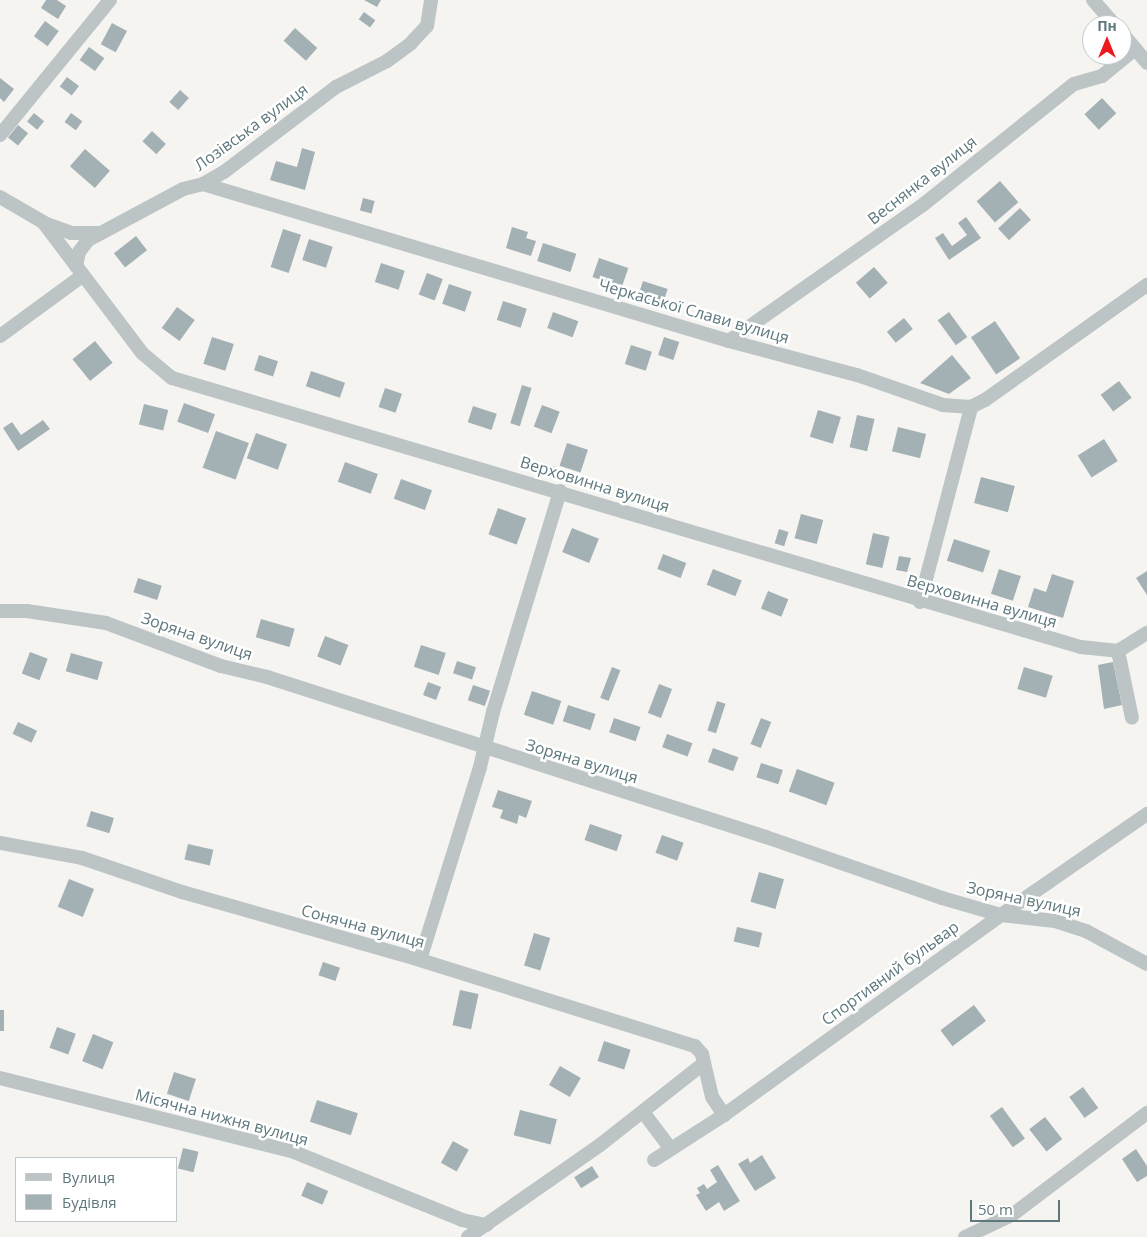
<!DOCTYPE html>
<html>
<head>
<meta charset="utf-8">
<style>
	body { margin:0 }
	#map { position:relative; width:1147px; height:1237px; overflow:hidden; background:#f5f4f1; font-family:"Open Sans",sans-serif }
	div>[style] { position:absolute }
	.building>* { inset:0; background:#a4b1b4; transform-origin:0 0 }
	.minor>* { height:14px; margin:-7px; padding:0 7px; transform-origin:7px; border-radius:7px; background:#bdc4c6 }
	span { translate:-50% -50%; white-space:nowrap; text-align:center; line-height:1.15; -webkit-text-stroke:5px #fff; paint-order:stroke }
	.street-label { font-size:16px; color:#5e787e }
	.legend { position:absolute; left:15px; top:1157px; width:162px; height:65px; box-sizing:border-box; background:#fff; border:1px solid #bfc9cb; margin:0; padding:6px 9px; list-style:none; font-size:15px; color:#5e787e }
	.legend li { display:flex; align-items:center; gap:10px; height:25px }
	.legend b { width:25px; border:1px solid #bfc9cb }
	.north { position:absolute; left:1082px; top:15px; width:50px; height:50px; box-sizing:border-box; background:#fff; border:1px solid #bfc9cb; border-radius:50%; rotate:0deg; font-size:14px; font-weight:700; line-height:20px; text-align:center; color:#5e787e }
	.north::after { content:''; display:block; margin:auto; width:18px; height:22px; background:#ec1a1c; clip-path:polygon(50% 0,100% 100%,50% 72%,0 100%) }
	.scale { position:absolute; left:970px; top:1200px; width:90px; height:22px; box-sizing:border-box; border:2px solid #5e787e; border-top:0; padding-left:6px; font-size:15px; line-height:18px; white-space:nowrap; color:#5e787e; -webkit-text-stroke:4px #fff; paint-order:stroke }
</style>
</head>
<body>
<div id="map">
	<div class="building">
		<div style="clip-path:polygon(46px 0,57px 0,66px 6px,58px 19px,41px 8px)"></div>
		<div style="clip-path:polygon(364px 0,381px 0,377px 7px)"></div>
		<div style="left:364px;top:12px;width:14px;height:9px;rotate:36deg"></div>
		<div style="left:45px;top:21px;width:17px;height:19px;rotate:36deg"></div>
		<div style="left:112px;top:23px;width:17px;height:24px;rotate:28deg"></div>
		<div style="left:295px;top:28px;width:30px;height:17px;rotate:42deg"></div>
		<div style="left:89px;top:47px;width:19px;height:16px;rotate:36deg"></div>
		<div style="left:67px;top:77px;width:15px;height:12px;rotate:37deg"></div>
		<div style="clip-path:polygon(0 78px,14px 89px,4px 102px,0 98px)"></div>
		<div style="left:180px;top:90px;width:12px;height:16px;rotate:42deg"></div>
		<div style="left:1102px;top:98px;width:21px;height:24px;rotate:47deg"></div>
		<div style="left:34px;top:113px;width:13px;height:11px;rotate:39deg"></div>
		<div style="left:71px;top:113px;width:14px;height:11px;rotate:36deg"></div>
		<div style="left:18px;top:125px;width:13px;height:16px;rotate:39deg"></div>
		<div style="left:152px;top:131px;width:19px;height:14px;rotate:43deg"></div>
		<div style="clip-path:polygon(302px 148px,315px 152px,305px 190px,270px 180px,276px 161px,297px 167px)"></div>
		<div style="left:85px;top:149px;width:33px;height:23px;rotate:41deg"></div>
		<div style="left:1000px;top:181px;width:28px;height:31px;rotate:49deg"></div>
		<div style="left:363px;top:198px;width:12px;height:13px;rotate:14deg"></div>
		<div style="left:1020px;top:208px;width:16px;height:30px;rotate:47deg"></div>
		<div style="clip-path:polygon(966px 217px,981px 238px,949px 260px,935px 238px,943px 233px,952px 246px,967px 235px,958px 223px)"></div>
		<div style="clip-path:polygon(512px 227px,528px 232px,526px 238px,536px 241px,531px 256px,506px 248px)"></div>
		<div style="left:283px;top:229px;width:19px;height:40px;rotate:18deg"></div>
		<div style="left:136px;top:236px;width:18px;height:28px;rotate:52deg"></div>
		<div style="left:309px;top:239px;width:25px;height:22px;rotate:18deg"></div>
		<div style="left:543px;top:243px;width:35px;height:19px;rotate:18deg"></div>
		<div style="left:599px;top:258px;width:31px;height:20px;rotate:19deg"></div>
		<div style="left:381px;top:263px;width:25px;height:20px;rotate:18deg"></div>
		<div style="left:874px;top:267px;width:21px;height:24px;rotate:49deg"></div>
		<div style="left:427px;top:273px;width:17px;height:23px;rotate:21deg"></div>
		<div style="left:643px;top:281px;width:26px;height:20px;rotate:18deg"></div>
		<div style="left:449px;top:284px;width:24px;height:21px;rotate:19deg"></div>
		<div style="left:503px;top:301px;width:25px;height:20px;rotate:18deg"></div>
		<div style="left:177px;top:307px;width:22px;height:26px;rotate:36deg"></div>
		<div style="left:553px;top:312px;width:27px;height:17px;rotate:20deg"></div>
		<div style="left:949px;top:312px;width:31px;height:14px;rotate:54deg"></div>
		<div style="left:904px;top:318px;width:14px;height:22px;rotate:51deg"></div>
		<div style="left:995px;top:321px;width:45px;height:29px;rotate:56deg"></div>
		<div style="left:212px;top:337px;width:23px;height:28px;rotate:18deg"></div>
		<div style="left:664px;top:337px;width:16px;height:19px;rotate:18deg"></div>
		<div style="left:95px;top:341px;width:28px;height:29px;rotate:51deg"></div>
		<div style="left:631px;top:345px;width:22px;height:20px;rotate:18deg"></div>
		<div style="left:259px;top:355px;width:20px;height:16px;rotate:18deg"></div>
		<div style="clip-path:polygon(952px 355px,971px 378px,949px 394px,920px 383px)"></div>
		<div style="left:311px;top:371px;width:36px;height:16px;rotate:19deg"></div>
		<div style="left:1119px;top:381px;width:21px;height:23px;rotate:53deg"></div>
		<div style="left:522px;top:385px;width:10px;height:40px;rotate:17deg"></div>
		<div style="left:385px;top:388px;width:18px;height:20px;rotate:19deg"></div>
		<div style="left:184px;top:403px;width:33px;height:20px;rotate:20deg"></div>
		<div style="left:144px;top:404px;width:25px;height:21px;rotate:14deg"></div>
		<div style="left:542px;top:405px;width:19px;height:23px;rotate:21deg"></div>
		<div style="left:473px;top:406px;width:25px;height:17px;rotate:18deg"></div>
		<div style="left:818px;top:410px;width:24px;height:28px;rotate:17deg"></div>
		<div style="left:857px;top:415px;width:18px;height:33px;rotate:13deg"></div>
		<div style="clip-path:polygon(43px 420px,50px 429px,18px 451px,3px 428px,12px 422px,21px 435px)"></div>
		<div style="left:898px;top:427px;width:29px;height:25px;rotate:14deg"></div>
		<div style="left:216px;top:431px;width:35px;height:39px;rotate:20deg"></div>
		<div style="left:256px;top:433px;width:33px;height:27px;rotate:20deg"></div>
		<div style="left:1104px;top:439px;width:26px;height:31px;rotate:58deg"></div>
		<div style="left:567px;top:443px;width:22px;height:24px;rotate:18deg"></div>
		<div style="left:345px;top:462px;width:35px;height:21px;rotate:20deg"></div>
		<div style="left:540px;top:462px;width:17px;height:12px;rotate:17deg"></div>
		<div style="left:981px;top:477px;width:35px;height:27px;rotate:15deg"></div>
		<div style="left:401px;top:479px;width:33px;height:21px;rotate:20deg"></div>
		<div style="left:498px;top:508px;width:30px;height:28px;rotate:20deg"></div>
		<div style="left:801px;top:514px;width:23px;height:25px;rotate:15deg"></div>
		<div style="left:572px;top:528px;width:29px;height:26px;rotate:22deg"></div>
		<div style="left:779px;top:529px;width:10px;height:15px;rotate:17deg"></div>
		<div style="left:873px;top:533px;width:17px;height:32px;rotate:13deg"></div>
		<div style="left:954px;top:539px;width:38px;height:23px;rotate:18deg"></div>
		<div style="left:663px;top:554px;width:25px;height:16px;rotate:21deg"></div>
		<div style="clip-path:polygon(899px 556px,911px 558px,907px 572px,896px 570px)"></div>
		<div style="left:713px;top:569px;width:31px;height:17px;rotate:22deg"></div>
		<div style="left:999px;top:569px;width:23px;height:26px;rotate:18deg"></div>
		<div style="clip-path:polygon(1147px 571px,1147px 595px,1136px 578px)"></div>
		<div style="clip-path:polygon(1052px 574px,1074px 581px,1063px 618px,1028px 607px,1034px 588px,1046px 592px)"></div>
		<div style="left:138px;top:578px;width:25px;height:15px;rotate:18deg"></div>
		<div style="left:768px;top:591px;width:22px;height:19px;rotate:22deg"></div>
		<div style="left:261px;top:619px;width:35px;height:19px;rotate:16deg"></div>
		<div style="left:325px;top:636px;width:25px;height:22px;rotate:21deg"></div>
		<div style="left:421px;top:645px;width:26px;height:23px;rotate:18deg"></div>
		<div style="left:30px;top:652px;width:19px;height:23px;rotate:21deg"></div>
		<div style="left:71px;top:653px;width:33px;height:19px;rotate:16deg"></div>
		<div style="left:457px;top:661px;width:20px;height:13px;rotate:18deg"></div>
		<div style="clip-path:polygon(1113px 662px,1122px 705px,1104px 709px,1098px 665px)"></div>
		<div style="left:612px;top:667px;width:9px;height:33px;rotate:21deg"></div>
		<div style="left:1024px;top:667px;width:30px;height:23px;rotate:17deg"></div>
		<div style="left:428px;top:682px;width:14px;height:14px;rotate:21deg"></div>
		<div style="left:659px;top:684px;width:14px;height:31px;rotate:21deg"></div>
		<div style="left:473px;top:685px;width:18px;height:16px;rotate:19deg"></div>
		<div style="left:532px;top:691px;width:31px;height:25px;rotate:19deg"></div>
		<div style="left:717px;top:701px;width:9px;height:31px;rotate:18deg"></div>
		<div style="left:568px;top:705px;width:29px;height:17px;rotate:18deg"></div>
		<div style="left:614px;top:718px;width:28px;height:15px;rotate:19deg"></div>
		<div style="left:761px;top:718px;width:11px;height:28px;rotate:22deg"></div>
		<div style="left:18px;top:722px;width:21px;height:13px;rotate:25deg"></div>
		<div style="left:667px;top:734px;width:27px;height:14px;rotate:20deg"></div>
		<div style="left:713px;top:748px;width:27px;height:15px;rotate:20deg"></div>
		<div style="left:761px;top:763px;width:23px;height:15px;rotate:18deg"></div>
		<div style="left:797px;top:769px;width:40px;height:24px;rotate:20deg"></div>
		<div style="clip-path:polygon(498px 790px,532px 801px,526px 818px,519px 815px,517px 824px,500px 818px,503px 810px,492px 807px)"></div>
		<div style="left:91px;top:811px;width:24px;height:16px;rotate:17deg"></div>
		<div style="left:590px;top:824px;width:34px;height:17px;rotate:19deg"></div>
		<div style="left:662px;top:835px;width:23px;height:19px;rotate:20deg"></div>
		<div style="left:188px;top:844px;width:26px;height:16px;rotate:13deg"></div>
		<div style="left:759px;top:872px;width:26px;height:31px;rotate:16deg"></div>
		<div style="left:69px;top:879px;width:27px;height:30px;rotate:22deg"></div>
		<div style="left:737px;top:927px;width:26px;height:15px;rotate:13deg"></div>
		<div style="left:534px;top:933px;width:17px;height:34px;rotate:17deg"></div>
		<div style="left:323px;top:962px;width:18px;height:14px;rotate:19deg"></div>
		<div style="left:460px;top:990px;width:19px;height:36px;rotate:12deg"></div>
		<div style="left:974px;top:1005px;width:20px;height:42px;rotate:53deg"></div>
		<div style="left:0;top:1010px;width:4px;height:21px"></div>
		<div style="left:57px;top:1027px;width:20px;height:22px;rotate:20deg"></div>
		<div style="left:93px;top:1034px;width:22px;height:29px;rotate:22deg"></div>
		<div style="left:604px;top:1041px;width:28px;height:21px;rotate:18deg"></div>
		<div style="left:560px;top:1066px;width:24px;height:22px;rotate:30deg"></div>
		<div style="left:174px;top:1072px;width:23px;height:23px;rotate:18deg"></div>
		<div style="left:1083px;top:1087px;width:26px;height:17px;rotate:54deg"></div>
		<div style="left:317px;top:1100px;width:43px;height:23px;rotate:18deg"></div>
		<div style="left:1002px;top:1107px;width:39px;height:15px;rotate:54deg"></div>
		<div style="left:520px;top:1110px;width:38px;height:26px;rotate:14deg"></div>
		<div style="left:1045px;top:1117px;width:28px;height:20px;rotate:52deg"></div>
		<div style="left:453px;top:1141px;width:18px;height:25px;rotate:29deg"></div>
		<div style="left:183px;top:1148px;width:16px;height:21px;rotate:14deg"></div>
		<div style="clip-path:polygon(1136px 1149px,1147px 1166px,1147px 1176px,1137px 1182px,1122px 1159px)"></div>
		<div style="clip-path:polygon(762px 1155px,776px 1178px,755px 1191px,738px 1164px,748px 1158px,750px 1163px)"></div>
		<div style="clip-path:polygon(718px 1165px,740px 1201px,724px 1211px,719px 1202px,706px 1211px,696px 1195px,700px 1193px,697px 1188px,704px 1184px,707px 1189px,717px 1182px,710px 1170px)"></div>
		<div style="left:592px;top:1166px;width:13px;height:21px;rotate:58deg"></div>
		<div style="left:307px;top:1182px;width:23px;height:15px;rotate:23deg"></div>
	</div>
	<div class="minor">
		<div style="left:1093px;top:0;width:33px;rotate:49deg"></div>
		<div style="left:1122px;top:33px;width:39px;rotate:50deg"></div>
		<div style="left:0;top:135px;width:174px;rotate:-50.8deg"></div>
		<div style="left:203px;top:184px;width:549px;rotate:16.62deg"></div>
		<div style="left:729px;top:341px;width:132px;rotate:14.9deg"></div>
		<div style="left:857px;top:375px;width:91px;rotate:19.2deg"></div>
		<div style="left:943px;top:405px;width:28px;rotate:4deg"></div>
		<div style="left:971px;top:407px;width:16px;rotate:-27deg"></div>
		<div style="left:985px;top:400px;width:199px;rotate:-35.4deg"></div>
		<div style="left:0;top:197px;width:50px;rotate:30.2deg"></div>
		<div style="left:43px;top:222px;width:164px;rotate:52.9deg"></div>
		<div style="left:142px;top:353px;width:39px;rotate:40deg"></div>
		<div style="left:172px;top:378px;width:948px;rotate:16.49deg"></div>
		<div style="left:1081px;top:647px;width:37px;rotate:6deg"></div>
		<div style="left:1118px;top:651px;width:34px;rotate:-32deg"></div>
		<div style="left:44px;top:223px;width:29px;rotate:20deg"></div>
		<div style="left:71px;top:233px;width:27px"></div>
		<div style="left:76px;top:266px;width:14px;rotate:-78deg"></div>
		<div style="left:79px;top:252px;width:15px;rotate:-53deg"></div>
		<div style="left:88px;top:240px;width:108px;rotate:-28.2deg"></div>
		<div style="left:183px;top:189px;width:21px;rotate:-14deg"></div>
		<div style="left:203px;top:184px;width:24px;rotate:-30deg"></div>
		<div style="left:224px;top:172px;width:141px;rotate:-37.2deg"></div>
		<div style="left:336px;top:87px;width:57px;rotate:-27deg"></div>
		<div style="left:387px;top:61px;width:29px;rotate:-36deg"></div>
		<div style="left:410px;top:44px;width:25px;rotate:-47deg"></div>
		<div style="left:427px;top:26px;width:26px;rotate:-81deg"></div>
		<div style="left:0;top:336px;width:102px;rotate:-36.2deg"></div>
		<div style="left:729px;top:341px;width:238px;rotate:-35.1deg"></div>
		<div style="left:924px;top:204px;width:192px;rotate:-38.7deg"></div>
		<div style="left:1074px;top:84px;width:29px;rotate:-16deg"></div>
		<div style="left:1102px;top:76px;width:43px;rotate:-39.3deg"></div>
		<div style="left:920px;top:602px;width:202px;rotate:-75.3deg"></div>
		<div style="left:0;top:611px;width:27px"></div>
		<div style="left:27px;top:611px;width:80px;rotate:8.6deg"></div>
		<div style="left:106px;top:623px;width:123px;rotate:20.5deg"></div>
		<div style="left:221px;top:666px;width:47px;rotate:13.4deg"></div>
		<div style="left:267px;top:677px;width:524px;rotate:17.78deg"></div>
		<div style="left:766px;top:837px;width:186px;rotate:19.1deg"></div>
		<div style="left:942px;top:898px;width:61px;rotate:16.1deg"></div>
		<div style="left:1001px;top:915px;width:54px;rotate:6.3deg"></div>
		<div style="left:1055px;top:921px;width:33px;rotate:18deg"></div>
		<div style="left:1086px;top:931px;width:69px;rotate:28.4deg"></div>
		<div style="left:1118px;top:651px;width:68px;rotate:78.2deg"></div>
		<div style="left:0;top:843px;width:83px;rotate:10.4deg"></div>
		<div style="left:82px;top:858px;width:106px;rotate:18.8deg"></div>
		<div style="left:182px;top:892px;width:248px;rotate:15.9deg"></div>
		<div style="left:420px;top:960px;width:288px;rotate:17.4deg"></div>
		<div style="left:695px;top:1046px;width:11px;rotate:49deg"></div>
		<div style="left:702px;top:1054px;width:44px;rotate:76.9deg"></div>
		<div style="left:712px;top:1097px;width:22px;rotate:56deg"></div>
		<div style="left:420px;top:960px;width:202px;rotate:-72.7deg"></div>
		<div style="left:480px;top:767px;width:57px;rotate:-76.7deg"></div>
		<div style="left:493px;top:712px;width:231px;rotate:-73.1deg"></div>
		<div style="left:0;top:1078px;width:303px;rotate:14.1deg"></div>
		<div style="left:294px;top:1152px;width:181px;rotate:22deg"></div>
		<div style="left:462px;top:1220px;width:25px;rotate:12deg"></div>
		<div style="left:643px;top:1112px;width:46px;rotate:52.9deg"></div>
		<div style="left:654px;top:1160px;width:83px;rotate:-32.7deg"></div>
		<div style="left:724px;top:1115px;width:342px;rotate:-35.8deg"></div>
		<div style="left:1001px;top:915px;width:178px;rotate:-34.7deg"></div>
		<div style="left:468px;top:1237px;width:161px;rotate:-34.9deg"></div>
		<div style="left:600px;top:1145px;width:131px;rotate:-38.2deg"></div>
		<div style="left:965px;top:1237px;width:52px;rotate:-25.1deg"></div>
		<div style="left:1012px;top:1215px;width:169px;rotate:-37.1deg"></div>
	</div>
	<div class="street-label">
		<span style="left:251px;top:127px;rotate:-36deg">Лозівська вулиця</span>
		<span style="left:922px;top:180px;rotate:-38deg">Веснянка вулиця</span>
		<span style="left:694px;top:311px;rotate:16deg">Черкаської Слави вулиця</span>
		<span style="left:595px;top:484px;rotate:17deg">Верховинна вулиця</span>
		<span style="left:982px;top:601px;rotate:16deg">Верховинна вулиця</span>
		<span style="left:197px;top:636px;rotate:19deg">Зоряна вулиця</span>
		<span style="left:582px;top:761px;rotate:17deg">Зоряна вулиця</span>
		<span style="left:1024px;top:899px;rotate:12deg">Зоряна вулиця</span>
		<span style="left:363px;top:926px;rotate:15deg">Сонячна вулиця</span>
		<span style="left:890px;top:973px;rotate:-36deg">Спортивний бульвар</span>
		<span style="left:222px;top:1117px;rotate:15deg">Місячна нижня вулиця</span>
	</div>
	<ul class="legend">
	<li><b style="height:6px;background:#bdc4c6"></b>Вулиця</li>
	<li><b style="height:14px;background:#a4b1b4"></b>Будівля</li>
	</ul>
	<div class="north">Пн</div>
	<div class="scale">50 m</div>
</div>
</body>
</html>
